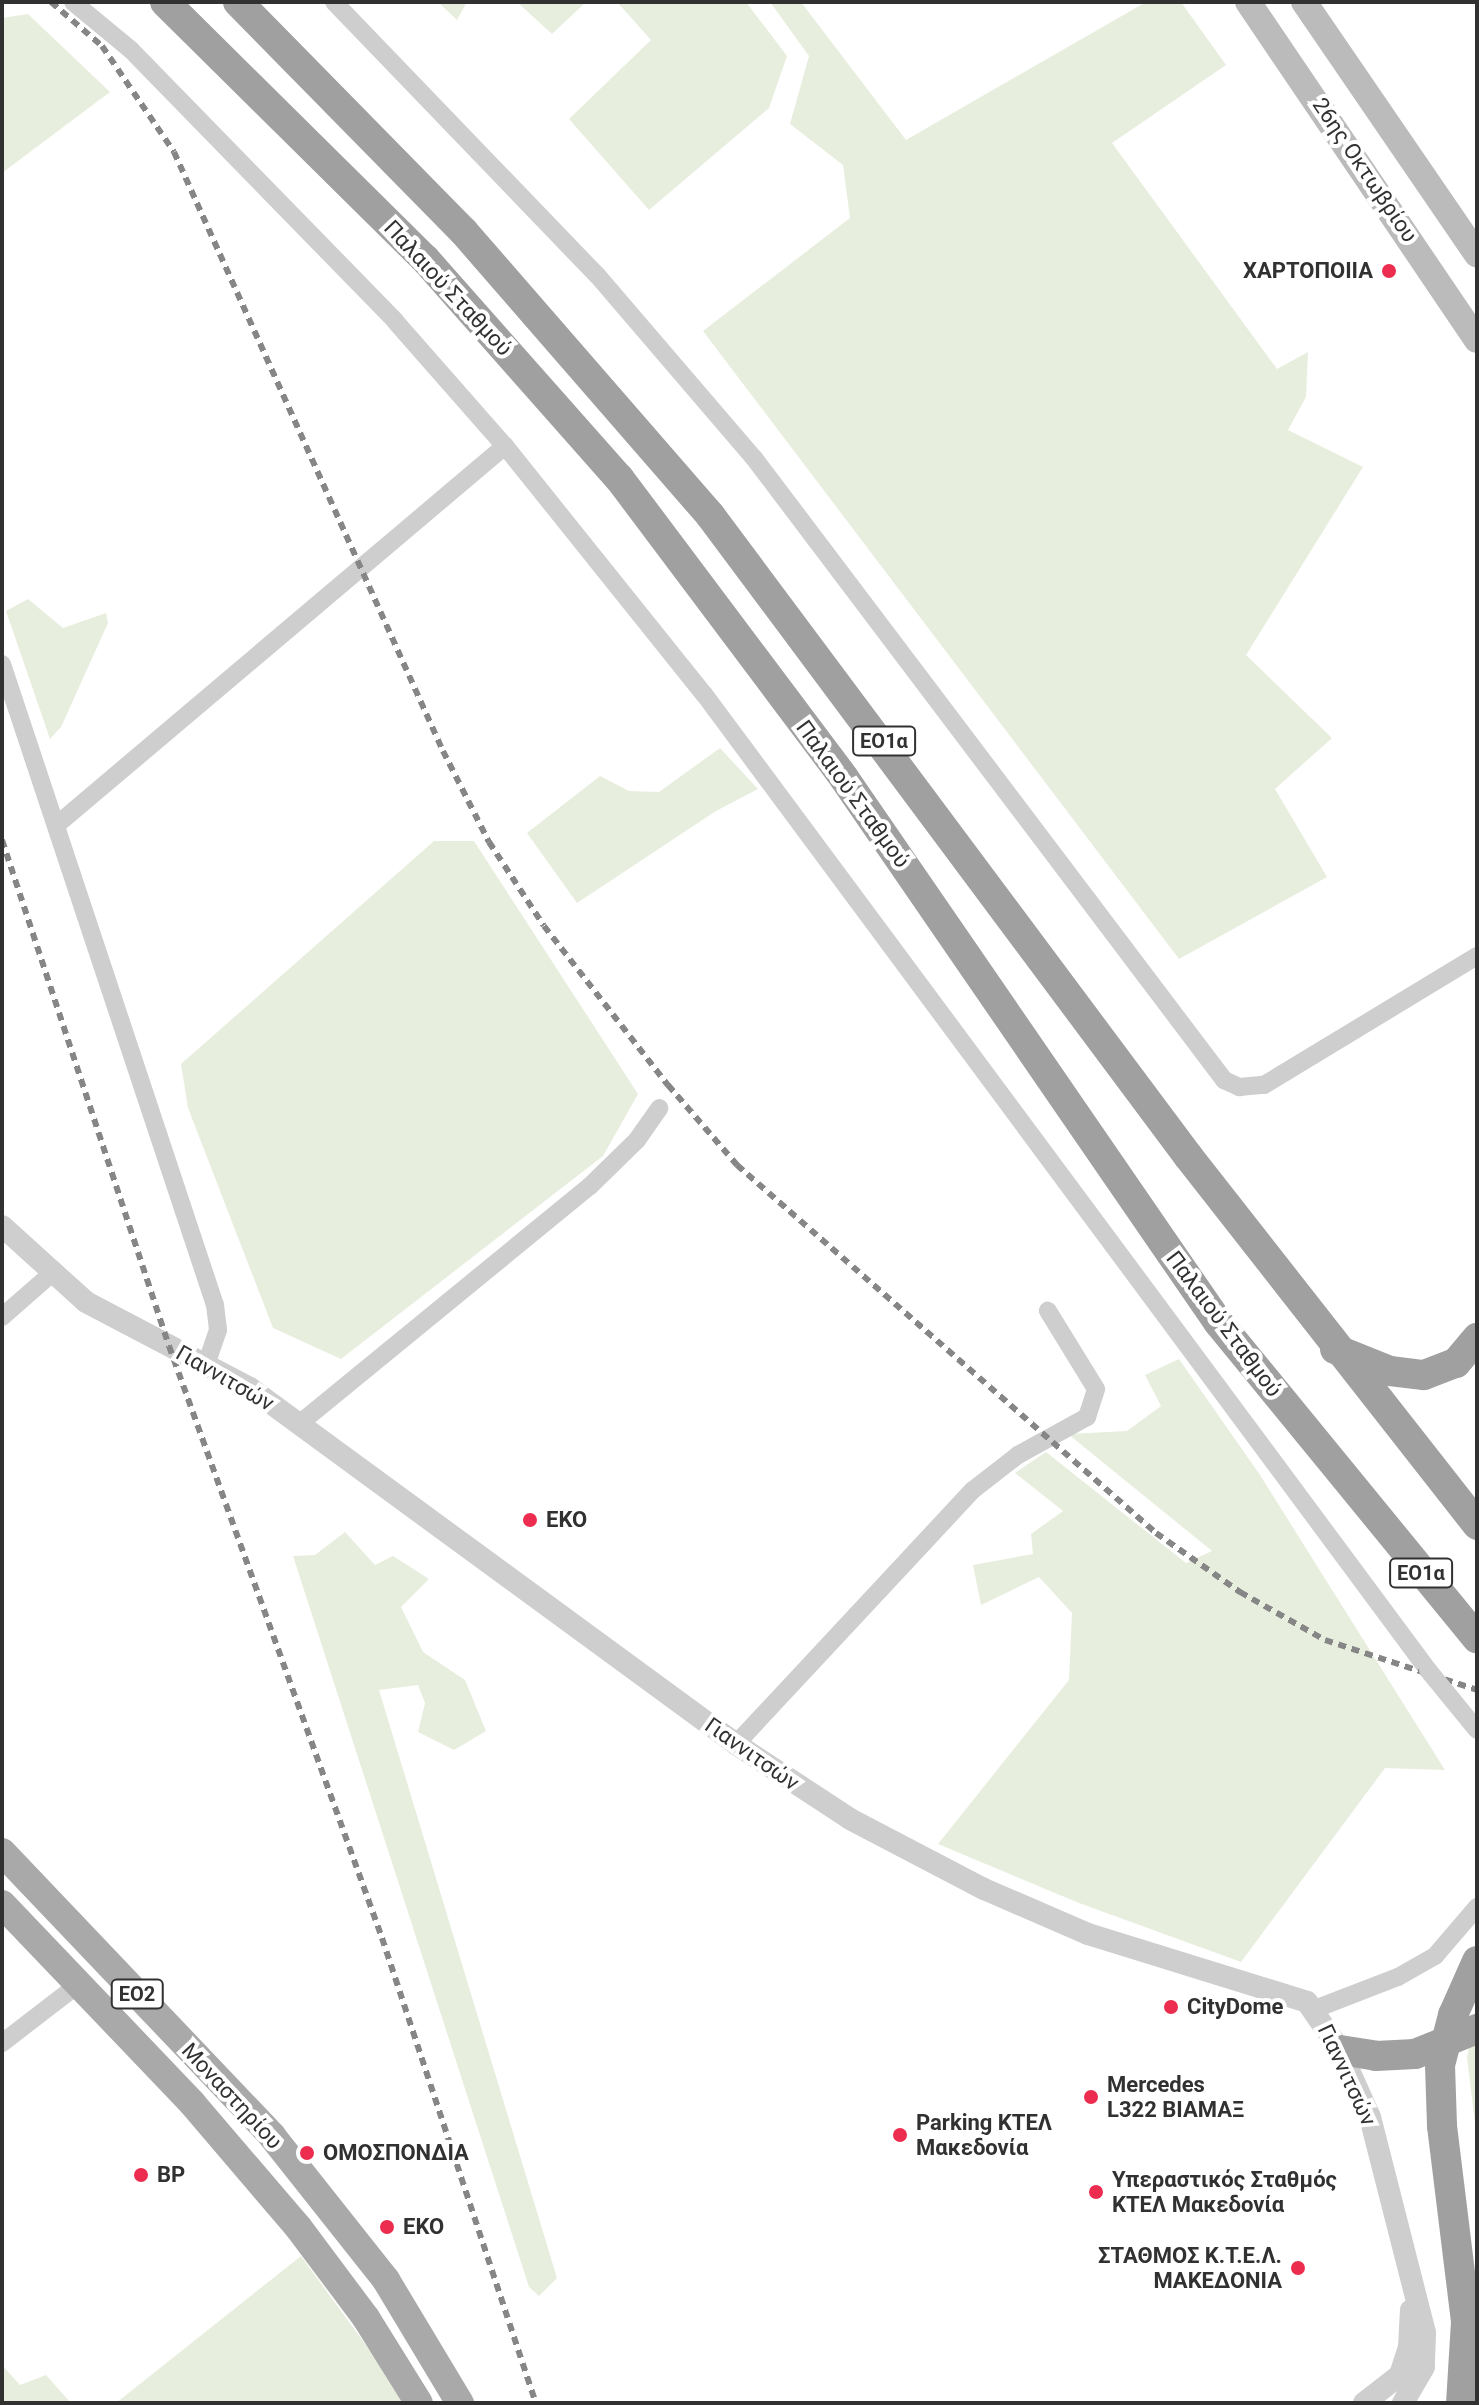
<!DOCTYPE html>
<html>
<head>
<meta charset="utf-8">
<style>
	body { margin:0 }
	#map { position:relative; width:1479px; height:2405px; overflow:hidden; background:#fff; font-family:Roboto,sans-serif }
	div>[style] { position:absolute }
	.green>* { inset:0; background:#e8eede }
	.minor>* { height:18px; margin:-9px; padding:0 9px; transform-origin:9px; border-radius:9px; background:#cecece }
	.tertiary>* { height:22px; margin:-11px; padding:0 11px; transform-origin:11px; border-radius:11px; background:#cecece }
	.secondary>* { height:26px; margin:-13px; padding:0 13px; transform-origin:13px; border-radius:13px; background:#bbb }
	.primary>* { height:28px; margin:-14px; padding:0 14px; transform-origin:14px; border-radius:14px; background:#a9a9a9 }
	.trunk>* { height:30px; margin:-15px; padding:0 15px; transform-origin:15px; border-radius:15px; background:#a0a0a0 }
	.rail>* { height:6px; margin-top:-3px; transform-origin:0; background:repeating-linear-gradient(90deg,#868686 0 8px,transparent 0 14px) }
	.minor-bridge>* { height:18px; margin:-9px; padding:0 9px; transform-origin:9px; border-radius:9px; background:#cecece }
	.trunk-bridge>* { height:30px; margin:-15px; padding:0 15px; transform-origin:15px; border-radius:15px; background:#a0a0a0 }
	.dots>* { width:22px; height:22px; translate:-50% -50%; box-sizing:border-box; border:4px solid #fff; border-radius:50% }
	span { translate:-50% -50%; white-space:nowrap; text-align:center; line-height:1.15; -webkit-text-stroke:8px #fff; paint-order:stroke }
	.shield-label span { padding:2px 6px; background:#fff; border:2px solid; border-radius:6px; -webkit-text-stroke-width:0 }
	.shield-label { font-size:20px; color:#313131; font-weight:700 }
	.street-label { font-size:22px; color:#313131 }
	.poi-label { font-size:22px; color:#313131; font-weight:700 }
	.right { translate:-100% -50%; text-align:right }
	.left { translate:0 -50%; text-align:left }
	.frame { position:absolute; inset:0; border:4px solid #313131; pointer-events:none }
</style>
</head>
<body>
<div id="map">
	<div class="green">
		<div style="clip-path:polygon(438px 2px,467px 2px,457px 20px)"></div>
		<div style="clip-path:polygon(517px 2px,586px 2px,552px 34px)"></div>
		<div style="clip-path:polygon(617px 2px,746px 2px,787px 56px,769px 108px,649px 210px,569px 119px,651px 40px)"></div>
		<div style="clip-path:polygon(770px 2px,801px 2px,906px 140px,1146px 2px,1181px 2px,1226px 65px,1112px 143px,1277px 369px,1308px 352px,1306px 397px,1288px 430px,1363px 467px,1246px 655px,1332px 738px,1275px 789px,1327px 877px,1179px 959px,703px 331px,850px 218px,843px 165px,790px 124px,809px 56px)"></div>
		<div style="clip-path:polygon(28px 14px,110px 92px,2px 173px,2px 18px)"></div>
		<div style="clip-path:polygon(28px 599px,63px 628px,106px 613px,108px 623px,61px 727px,50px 739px,6px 611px)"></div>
		<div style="clip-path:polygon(720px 748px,758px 789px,716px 811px,577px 903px,527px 833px,600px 776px,629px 791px,659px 792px)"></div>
		<div style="clip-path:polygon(434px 841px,474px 841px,638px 1094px,603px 1156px,341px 1359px,273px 1328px,188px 1108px,181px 1064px)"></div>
		<div style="clip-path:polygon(1179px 1359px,1260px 1475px,1445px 1770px,1385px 1768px,1241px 1962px,1079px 1903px,938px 1844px,1069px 1680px,1072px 1613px,1039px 1577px,981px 1605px,973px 1565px,1033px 1554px,1031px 1534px,1063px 1511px,1015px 1473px,1046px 1452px,1186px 1563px,1212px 1551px,1068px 1434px,1127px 1431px,1161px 1406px,1145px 1375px)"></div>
		<div style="clip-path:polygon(345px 1532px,375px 1565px,393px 1556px,429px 1579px,401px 1607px,423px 1652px,465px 1680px,486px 1731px,454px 1750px,418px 1732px,425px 1703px,418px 1685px,379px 1690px,557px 2278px,539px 2296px,529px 2287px,293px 1556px,315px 1555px)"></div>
		<div style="clip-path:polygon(1477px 2007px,1477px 2140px,1467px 2057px)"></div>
		<div style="clip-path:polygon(301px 2256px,408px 2403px,116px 2403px)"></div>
		<div style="clip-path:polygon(2px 2365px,20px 2385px,46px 2375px,71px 2403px,2px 2403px)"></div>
	</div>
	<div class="minor">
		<div style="left:73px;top:2px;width:75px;rotate:39.6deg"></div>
		<div style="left:131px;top:50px;width:378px;rotate:45.7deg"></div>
		<div style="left:395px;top:321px;width:167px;rotate:48.7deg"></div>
		<div style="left:505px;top:446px;width:318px;rotate:51.3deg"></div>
		<div style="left:704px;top:694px;width:1215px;rotate:53.43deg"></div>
		<div style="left:334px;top:2px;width:379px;rotate:46.1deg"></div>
		<div style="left:597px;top:275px;width:241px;rotate:49.4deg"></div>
		<div style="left:754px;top:458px;width:780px;rotate:52.92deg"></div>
		<div style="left:1224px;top:1080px;width:17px;rotate:25deg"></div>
		<div style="left:1239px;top:1087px;width:25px;rotate:-5deg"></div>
		<div style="left:1264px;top:1085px;width:249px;rotate:-31.2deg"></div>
		<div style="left:2px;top:664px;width:675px;rotate:71.62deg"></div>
		<div style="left:215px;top:1305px;width:25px;rotate:83deg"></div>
		<div style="left:218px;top:1330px;width:36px;rotate:109deg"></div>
		<div style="left:59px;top:823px;width:584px;rotate:-40.21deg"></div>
		<div style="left:2px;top:1317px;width:64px;rotate:-41.2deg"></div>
		<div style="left:299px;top:1424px;width:376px;rotate:-39.3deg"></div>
		<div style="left:590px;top:1186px;width:66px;rotate:-44.4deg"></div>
		<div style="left:637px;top:1140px;width:39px;rotate:-55deg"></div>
		<div style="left:736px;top:1744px;width:347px;rotate:-47deg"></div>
		<div style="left:973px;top:1490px;width:57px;rotate:-37.9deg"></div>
		<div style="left:1018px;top:1455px;width:79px;rotate:-28.8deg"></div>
		<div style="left:1087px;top:1417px;width:29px;rotate:-72deg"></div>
		<div style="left:1096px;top:1389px;width:92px;rotate:-121.6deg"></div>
		<div style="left:1315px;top:2009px;width:89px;rotate:-21.1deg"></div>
		<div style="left:1398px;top:1977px;width:43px;rotate:-29.6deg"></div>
		<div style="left:1435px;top:1956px;width:65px;rotate:-49.4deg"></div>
		<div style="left:2px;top:2043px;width:97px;rotate:-37.5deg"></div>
	</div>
	<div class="tertiary">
		<div style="left:2px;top:1226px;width:113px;rotate:42.1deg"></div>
		<div style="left:86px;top:1302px;width:185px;rotate:27.7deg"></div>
		<div style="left:250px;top:1388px;width:602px;rotate:36.22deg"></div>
		<div style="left:736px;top:1744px;width:136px;rotate:33.3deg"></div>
		<div style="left:850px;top:1819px;width:151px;rotate:27.6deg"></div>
		<div style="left:984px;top:1889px;width:113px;rotate:23.4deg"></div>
		<div style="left:1088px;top:1934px;width:229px;rotate:17.2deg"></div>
		<div style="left:1307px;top:2002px;width:58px;rotate:55.5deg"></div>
		<div style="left:1340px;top:2050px;width:73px;rotate:65.9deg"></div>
		<div style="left:1370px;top:2117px;width:223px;rotate:75.7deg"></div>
		<div style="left:1425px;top:2333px;width:34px;rotate:92deg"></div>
		<div style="left:1424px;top:2367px;width:42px;rotate:120.3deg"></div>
		<div style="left:1364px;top:2403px;width:46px;rotate:-37.9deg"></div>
		<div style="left:1400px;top:2375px;width:29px;rotate:-72deg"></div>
		<div style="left:1409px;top:2347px;width:37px;rotate:-87deg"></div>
	</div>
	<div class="secondary">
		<div style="left:1248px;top:2px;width:408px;rotate:55.9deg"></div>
		<div style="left:1304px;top:2px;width:306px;rotate:55.6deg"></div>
	</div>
	<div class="primary">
		<div style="left:2px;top:1852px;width:392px;rotate:46.4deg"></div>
		<div style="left:272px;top:2136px;width:184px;rotate:51.6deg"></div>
		<div style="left:386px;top:2280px;width:144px;rotate:59deg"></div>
		<div style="left:2px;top:1904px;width:275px;rotate:46.3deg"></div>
		<div style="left:192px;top:2103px;width:163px;rotate:49.5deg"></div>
		<div style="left:298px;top:2227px;width:114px;rotate:53.2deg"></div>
		<div style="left:366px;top:2318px;width:100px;rotate:58.1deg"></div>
	</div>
	<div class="trunk">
		<div style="left:165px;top:2px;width:366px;rotate:44.7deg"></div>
		<div style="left:425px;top:259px;width:293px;rotate:48.5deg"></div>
		<div style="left:619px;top:478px;width:375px;rotate:53.1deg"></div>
		<div style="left:844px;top:778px;width:660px;rotate:55.49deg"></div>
		<div style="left:1218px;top:1322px;width:409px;rotate:50.7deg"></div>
		<div style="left:238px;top:2px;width:322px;rotate:45.5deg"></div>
		<div style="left:464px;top:232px;width:375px;rotate:49deg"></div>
		<div style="left:710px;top:515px;width:800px;rotate:53.29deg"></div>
		<div style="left:1188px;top:1156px;width:469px;rotate:51.9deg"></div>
		<div style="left:1335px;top:1349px;width:59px;rotate:21.8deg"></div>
		<div style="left:1390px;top:1371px;width:34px;rotate:7deg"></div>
		<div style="left:1424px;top:1375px;width:34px;rotate:-21deg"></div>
		<div style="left:1456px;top:1363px;width:33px;rotate:-50deg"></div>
		<div style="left:1453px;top:2015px;width:59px;rotate:-66deg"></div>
		<div style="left:1340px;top:2050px;width:36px;rotate:9deg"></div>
		<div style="left:1376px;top:2056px;width:39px;rotate:-3deg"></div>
		<div style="left:1415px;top:2054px;width:67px;rotate:-22deg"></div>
		<div style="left:1440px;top:2065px;width:61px;rotate:88.1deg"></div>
		<div style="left:1442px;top:2126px;width:197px;rotate:83deg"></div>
		<div style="left:1466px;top:2322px;width:81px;rotate:93.5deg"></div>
	</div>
	<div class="rail">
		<div style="left:51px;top:2px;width:67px;rotate:40.8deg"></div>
		<div style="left:102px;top:46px;width:128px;rotate:55.8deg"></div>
		<div style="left:174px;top:152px;width:657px;rotate:65.82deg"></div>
		<div style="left:443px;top:751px;width:102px;rotate:63.2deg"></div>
		<div style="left:489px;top:842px;width:100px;rotate:56.8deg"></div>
		<div style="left:544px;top:926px;width:202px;rotate:52.1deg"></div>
		<div style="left:668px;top:1085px;width:106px;rotate:49.2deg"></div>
		<div style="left:737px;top:1165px;width:558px;rotate:41.29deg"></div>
		<div style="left:1156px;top:1533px;width:103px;rotate:35.1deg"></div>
		<div style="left:1240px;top:1592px;width:98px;rotate:29.5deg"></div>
		<div style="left:1325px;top:1640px;width:160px;rotate:18.2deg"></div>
		<div style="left:2px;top:840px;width:533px;rotate:71.74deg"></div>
		<div style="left:169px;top:1346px;width:629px;rotate:70.21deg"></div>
		<div style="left:382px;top:1938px;width:490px;rotate:71.7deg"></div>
	</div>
	<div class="minor-bridge">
		<div style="left:1428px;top:1670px;width:77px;rotate:50.8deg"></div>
	</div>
	<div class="trunk-bridge">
		<div style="left:1440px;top:2065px;width:52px;rotate:-75.4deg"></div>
	</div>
	<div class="dots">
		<div style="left:1389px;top:271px;background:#ed2d4f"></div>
		<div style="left:530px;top:1520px;background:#ed2d4f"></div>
		<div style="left:1171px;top:2007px;background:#ed2d4f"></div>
		<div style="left:1091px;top:2097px;background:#ed2d4f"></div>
		<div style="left:900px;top:2135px;background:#ed2d4f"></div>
		<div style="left:307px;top:2153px;background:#ed2d4f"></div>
		<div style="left:141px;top:2175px;background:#ed2d4f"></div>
		<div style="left:1096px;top:2192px;background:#ed2d4f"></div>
		<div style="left:387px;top:2227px;background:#ed2d4f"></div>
		<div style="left:1298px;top:2268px;background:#ed2d4f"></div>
	</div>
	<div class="shield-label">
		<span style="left:884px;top:741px">ΕΟ1α</span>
		<span style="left:1421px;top:1573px">ΕΟ1α</span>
		<span style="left:137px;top:1994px">ΕΟ2</span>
	</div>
	<div class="street-label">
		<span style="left:1365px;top:170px;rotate:56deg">26ης Οκτωβρίου</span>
		<span style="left:448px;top:288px;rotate:47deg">Παλαιού Σταθμού</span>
		<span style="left:853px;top:794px;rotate:54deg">Παλαιού Σταθμού</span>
		<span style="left:1224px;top:1324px;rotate:53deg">Παλαιού Σταθμού</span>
		<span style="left:225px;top:1378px;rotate:30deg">Γιαννιτσών</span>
		<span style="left:752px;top:1754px;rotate:35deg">Γιαννιτσών</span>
		<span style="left:1347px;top:2075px;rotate:65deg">Γιαννιτσών</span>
		<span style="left:232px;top:2096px;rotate:47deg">Μοναστηρίου</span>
	</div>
	<div class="poi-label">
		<span class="right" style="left:1373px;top:271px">ΧΑΡΤΟΠΟΙΙΑ</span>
		<span class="left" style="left:546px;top:1520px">ΕΚΟ</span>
		<span class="left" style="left:1187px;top:2007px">CityDome</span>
		<span class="left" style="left:1107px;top:2097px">Mercedes<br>L322 ΒΙΑΜΑΞ</span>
		<span class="left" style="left:916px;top:2135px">Parking ΚΤΕΛ<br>Μακεδονία</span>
		<span class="left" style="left:323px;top:2153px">ΟΜΟΣΠΟΝΔΙΑ</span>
		<span class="left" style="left:157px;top:2175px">BP</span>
		<span class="left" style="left:1112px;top:2192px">Υπεραστικός Σταθμός<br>ΚΤΕΛ Μακεδονία</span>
		<span class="left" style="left:403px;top:2227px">EKO</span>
		<span class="right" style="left:1282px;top:2268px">ΣΤΑΘΜΟΣ Κ.Τ.Ε.Λ.<br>ΜΑΚΕΔΟΝΙΑ</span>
	</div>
	<div class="frame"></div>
</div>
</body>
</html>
